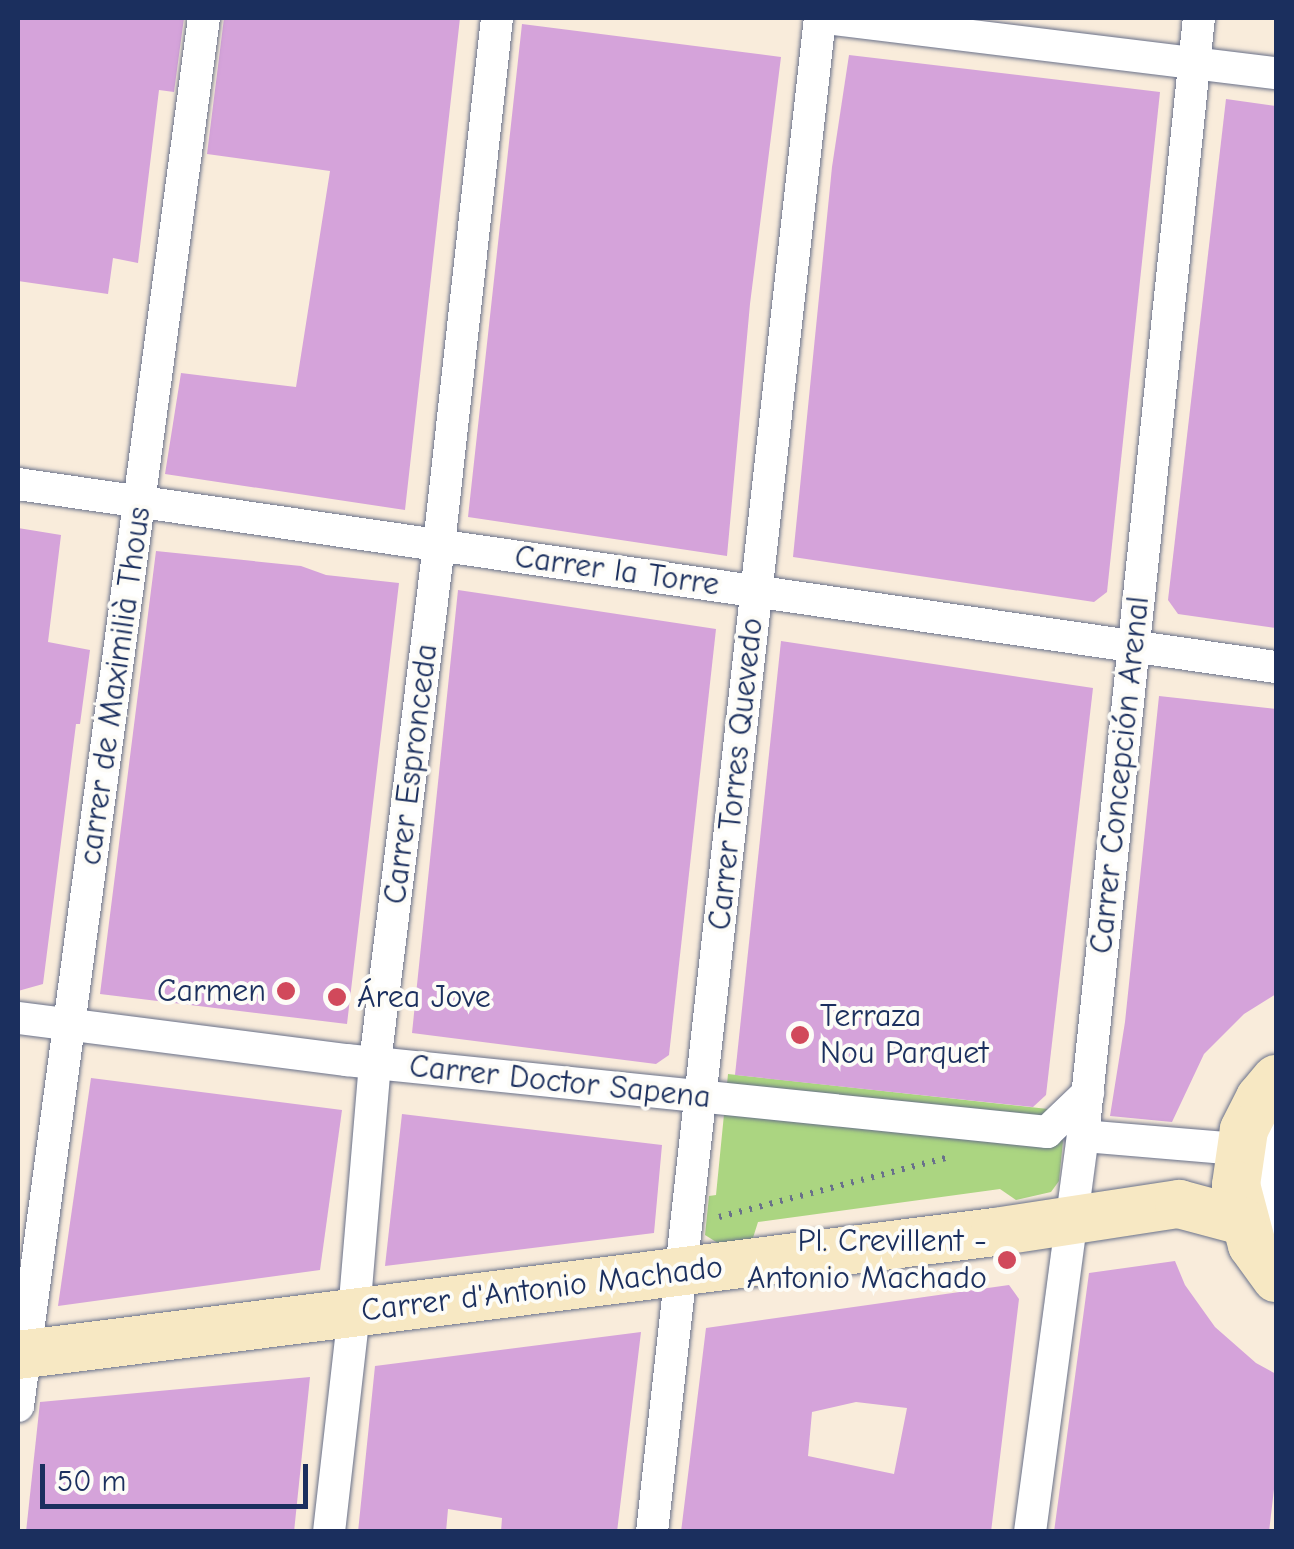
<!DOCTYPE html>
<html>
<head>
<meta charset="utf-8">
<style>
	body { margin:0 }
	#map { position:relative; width:1294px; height:1549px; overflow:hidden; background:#f9ecdb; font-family:"Comic Neue",sans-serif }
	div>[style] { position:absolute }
	.green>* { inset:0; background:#abd581 }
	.building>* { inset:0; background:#d5a3da }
	.path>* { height:6px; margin-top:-3px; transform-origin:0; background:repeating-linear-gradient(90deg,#69718a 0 2.5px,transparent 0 10.5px) }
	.roads { filter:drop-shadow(0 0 2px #69718a) drop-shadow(0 0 2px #69718a) }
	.street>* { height:32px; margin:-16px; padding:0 16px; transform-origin:16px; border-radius:16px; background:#fff }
	.secondary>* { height:48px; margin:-24px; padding:0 24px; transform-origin:24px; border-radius:24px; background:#f7e8c3 }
	.dots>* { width:28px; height:28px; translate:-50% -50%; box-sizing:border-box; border:5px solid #fdfcf7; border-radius:50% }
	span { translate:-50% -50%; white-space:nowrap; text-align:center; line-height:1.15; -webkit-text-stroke:8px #fdfcf7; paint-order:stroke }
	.street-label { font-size:32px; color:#1b2f5e }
	.poi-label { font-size:32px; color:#1b2f5e }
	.right { translate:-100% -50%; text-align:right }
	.left { translate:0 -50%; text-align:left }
	.frame { position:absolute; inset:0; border:20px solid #1b2f5e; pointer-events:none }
	.scale { position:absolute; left:40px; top:1464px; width:268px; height:45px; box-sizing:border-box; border:5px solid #1b2f5e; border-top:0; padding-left:12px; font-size:30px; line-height:35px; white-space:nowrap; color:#1b2f5e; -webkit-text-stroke:8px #fdfcf7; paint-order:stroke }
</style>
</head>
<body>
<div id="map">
	<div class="green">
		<div style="clip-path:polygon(728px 1074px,1066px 1111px,1059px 1181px,1051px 1192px,1016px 1200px,1000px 1189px,758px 1222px,752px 1241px,721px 1245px,705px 1235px,709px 1196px,716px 1195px)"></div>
	</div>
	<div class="building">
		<div style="clip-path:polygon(18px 18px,184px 18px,174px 92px,159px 90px,138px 263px,113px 258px,108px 294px,18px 281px)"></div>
		<div style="clip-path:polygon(224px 18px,460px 18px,405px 510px,165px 474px,181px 373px,296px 387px,330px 171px,207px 154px)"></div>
		<div style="clip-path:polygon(522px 24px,781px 57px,750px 304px,727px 556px,468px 517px)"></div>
		<div style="clip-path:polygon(849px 55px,1160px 92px,1107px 592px,1094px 602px,793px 557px,832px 167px)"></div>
		<div style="clip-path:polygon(1226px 99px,1276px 106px,1276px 628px,1178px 614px,1168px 600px)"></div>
		<div style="clip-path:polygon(18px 528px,61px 535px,48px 642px,90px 650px,80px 724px,76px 724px,43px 984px,18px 991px)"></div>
		<div style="clip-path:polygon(156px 551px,301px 566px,326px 575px,399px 583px,347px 1024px,100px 994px)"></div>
		<div style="clip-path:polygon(458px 590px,716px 629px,669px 1055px,656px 1064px,412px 1033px)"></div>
		<div style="clip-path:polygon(781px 641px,1093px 688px,1046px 1095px,1033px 1107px,735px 1075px)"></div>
		<div style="clip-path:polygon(1159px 696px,1276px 709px,1276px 994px,1244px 1014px,1204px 1054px,1172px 1122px,1110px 1116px,1125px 1022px)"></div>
		<div style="clip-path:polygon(91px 1078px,342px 1110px,320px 1270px,58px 1306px)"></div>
		<div style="clip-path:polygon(402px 1114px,662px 1145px,654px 1233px,385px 1266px)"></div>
		<div style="clip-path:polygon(1175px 1261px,1185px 1285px,1215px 1327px,1256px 1363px,1276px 1374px,1276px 1472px,1269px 1532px,1054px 1532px,1089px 1273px)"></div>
		<div style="clip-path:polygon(evenodd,1009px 1285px,1019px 1299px,991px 1532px,681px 1532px,706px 1328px,1009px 1285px,856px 1402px,907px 1408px,894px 1474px,808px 1456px,812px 1412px,856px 1402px)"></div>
		<div style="clip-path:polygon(641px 1332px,617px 1532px,501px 1532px,502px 1518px,448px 1509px,446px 1532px,358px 1532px,375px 1366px)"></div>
		<div style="clip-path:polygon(310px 1377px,294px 1532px,26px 1532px,40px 1402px)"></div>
	</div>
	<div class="path">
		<div style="left:719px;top:1217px;width:238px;rotate:-14.6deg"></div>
	</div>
	<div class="roads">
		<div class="street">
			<div style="left:826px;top:18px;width:453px;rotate:7deg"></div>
			<div style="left:18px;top:484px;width:1271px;rotate:8.28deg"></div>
			<div style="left:18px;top:1018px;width:331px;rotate:7.3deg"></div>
			<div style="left:346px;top:1060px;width:705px;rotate:5.86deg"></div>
			<div style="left:1047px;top:1132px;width:57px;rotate:-43.6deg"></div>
			<div style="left:1276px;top:1120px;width:26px;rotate:113deg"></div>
			<div style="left:1266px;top:1144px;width:33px;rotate:99deg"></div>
			<div style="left:1261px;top:1177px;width:32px;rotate:81deg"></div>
			<div style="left:1266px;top:1209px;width:27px;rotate:68deg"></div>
			<div style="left:1083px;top:1136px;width:157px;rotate:4.8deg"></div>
			<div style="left:18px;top:1406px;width:1400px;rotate:-82.37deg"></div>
			<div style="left:329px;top:1532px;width:220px;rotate:-83.5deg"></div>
			<div style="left:354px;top:1313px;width:252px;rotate:-85.2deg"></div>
			<div style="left:375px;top:1062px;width:521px;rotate:-82.94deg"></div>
			<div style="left:439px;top:545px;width:530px;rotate:-83.72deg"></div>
			<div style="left:652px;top:1532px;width:1523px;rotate:-83.67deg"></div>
			<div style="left:1030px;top:1532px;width:400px;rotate:-82.4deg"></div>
			<div style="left:1083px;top:1136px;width:1124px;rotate:-84.08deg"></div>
		</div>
		<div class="secondary">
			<div style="left:1276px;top:1079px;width:25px;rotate:130deg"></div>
			<div style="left:1260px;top:1098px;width:36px;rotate:117deg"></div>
			<div style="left:1244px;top:1130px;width:56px;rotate:98.3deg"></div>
			<div style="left:1236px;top:1185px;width:62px;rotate:75.1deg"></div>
			<div style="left:1252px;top:1245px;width:41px;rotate:54deg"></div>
			<div style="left:18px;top:1355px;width:985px;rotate:-7.18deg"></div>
			<div style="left:995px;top:1232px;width:186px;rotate:-8.7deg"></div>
			<div style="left:1179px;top:1204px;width:65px;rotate:15.1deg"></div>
		</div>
	</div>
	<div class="dots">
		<div style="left:286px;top:991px;background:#d1495b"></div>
		<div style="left:337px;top:997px;background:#d1495b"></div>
		<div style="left:800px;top:1035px;background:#d1495b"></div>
		<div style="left:1007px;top:1260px;background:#d1495b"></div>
	</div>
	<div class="street-label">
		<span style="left:617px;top:571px;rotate:8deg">Carrer la Torre</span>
		<span style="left:115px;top:686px;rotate:-82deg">carrer de Maximilià Thous</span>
		<span style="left:411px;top:774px;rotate:-83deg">Carrer Espronceda</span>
		<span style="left:736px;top:774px;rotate:-84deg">Carrer Torres Quevedo</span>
		<span style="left:1120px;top:775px;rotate:-84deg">Carrer Concepción Arenal</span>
		<span style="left:560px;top:1082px;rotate:6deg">Carrer Doctor Sapena</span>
		<span style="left:542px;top:1289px;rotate:-7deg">Carrer d'Antonio Machado</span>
	</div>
	<div class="poi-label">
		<span class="right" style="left:266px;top:991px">Carmen</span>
		<span class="left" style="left:357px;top:997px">Área Jove</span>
		<span class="left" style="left:820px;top:1035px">Terraza<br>Nou Parquet</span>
		<span class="right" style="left:987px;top:1260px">Pl. Crevillent -<br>Antonio Machado</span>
	</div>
	<div class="frame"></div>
	<div class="scale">50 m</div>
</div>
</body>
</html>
